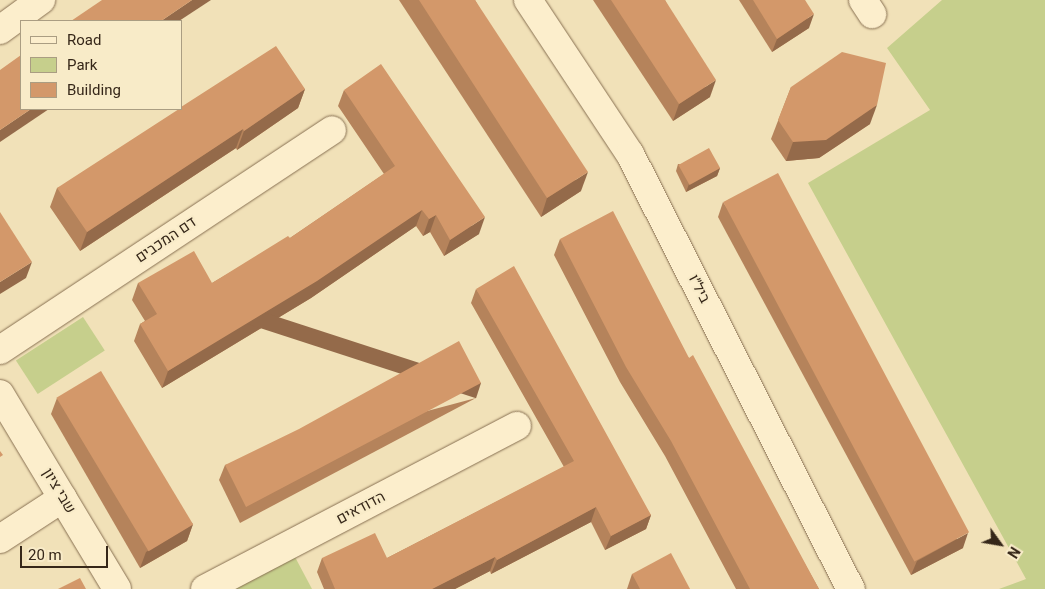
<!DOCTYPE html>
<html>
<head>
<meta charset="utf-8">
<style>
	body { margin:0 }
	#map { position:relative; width:1045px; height:589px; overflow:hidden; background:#f1e1b8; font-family:Georgia,Heebo,serif }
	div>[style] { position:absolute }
	.green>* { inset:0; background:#c6cf8c; transform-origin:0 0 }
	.roads { filter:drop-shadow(0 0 1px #887052) drop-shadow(0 0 1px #887052) }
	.minor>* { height:28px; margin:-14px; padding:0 14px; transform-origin:14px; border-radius:14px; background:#fceecc }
	.wall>* { inset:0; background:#b5835b }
	.shaded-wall>* { inset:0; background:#946a4a; transform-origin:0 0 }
	.building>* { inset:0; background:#d3986a; transform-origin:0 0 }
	span { translate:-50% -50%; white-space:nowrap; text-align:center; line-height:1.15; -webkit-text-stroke:4px #f8ebc8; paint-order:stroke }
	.street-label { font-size:15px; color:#362719 }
	.legend { position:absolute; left:20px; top:20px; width:162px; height:90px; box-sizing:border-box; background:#f8ebc8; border:1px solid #aa9d82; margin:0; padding:6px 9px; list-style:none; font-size:15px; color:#362719 }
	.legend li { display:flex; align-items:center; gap:10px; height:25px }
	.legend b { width:25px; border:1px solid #aa9d82 }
	.north { position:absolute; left:975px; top:519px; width:50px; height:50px; -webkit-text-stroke:4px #f8ebc8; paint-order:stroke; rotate:122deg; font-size:14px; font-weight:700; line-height:20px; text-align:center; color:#362719 }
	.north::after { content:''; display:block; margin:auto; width:18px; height:22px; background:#362719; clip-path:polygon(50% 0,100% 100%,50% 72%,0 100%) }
	.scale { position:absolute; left:20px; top:546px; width:88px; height:22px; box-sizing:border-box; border:2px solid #362719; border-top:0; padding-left:6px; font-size:15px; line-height:18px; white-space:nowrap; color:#362719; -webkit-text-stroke:4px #f8ebc8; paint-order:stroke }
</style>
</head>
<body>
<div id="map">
	<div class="green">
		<div style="clip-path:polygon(942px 0,1045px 0,1045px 589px,999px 589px,1026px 579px,808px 183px,930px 110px,887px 48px)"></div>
		<div style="left:83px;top:317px;width:40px;height:80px;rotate:57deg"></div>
		<div style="clip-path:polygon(295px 557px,312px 589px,235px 589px)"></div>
	</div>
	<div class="roads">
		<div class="minor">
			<div style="left:528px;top:0;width:185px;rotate:56.5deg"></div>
			<div style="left:630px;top:154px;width:488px;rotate:63.1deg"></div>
			<div style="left:863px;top:0;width:17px;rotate:57deg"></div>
			<div style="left:0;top:30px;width:51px;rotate:-36.2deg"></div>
			<div style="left:0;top:350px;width:398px;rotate:-33.5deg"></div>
			<div style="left:0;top:394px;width:227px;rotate:59deg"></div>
			<div style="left:0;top:539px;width:75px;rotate:-33.1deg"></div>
			<div style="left:205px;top:589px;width:352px;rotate:-27.6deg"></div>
		</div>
	</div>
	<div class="wall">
		<div style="clip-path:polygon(399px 0,475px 0,581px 191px,541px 217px)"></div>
		<div style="clip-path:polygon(593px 0,665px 0,710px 97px,673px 121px)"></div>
		<div style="clip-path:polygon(739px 0,805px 0,809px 28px,772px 52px)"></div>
		<div style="clip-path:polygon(791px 87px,870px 124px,819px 158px,786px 161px,771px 139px)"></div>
		<div style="clip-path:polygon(305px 89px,298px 108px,237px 150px,236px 148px,80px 251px,50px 207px,57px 188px)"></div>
		<div style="clip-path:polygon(344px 90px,479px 234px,444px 256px,430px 232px,423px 236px,416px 226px,311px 298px,162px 388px,134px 341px,140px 324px,145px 321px,132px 300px,138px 283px,212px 283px,290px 238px,384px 174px,338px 106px)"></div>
		<div style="clip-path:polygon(678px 164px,720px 168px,717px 176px,686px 192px,676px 171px)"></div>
		<div style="clip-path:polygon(723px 202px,963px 548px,911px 575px,718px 217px)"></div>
		<div style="clip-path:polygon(560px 239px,689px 358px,819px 589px,736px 589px,665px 456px,620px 382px,554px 255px)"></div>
		<div style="clip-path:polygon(476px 289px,651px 515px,646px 529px,605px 550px,591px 522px,491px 574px,490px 571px,455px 589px,324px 589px,317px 572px,322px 558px,387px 558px,564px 467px,471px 303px)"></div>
		<div style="clip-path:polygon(57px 398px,193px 524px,187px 541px,140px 568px,51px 414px)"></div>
		<div style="clip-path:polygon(476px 398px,240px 523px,219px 480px,225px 465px)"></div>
		<div style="clip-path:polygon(632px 574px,690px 589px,627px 589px)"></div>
	</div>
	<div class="shaded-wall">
		<div style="clip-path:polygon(192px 0,211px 0,179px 21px,161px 21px)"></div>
		<div style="clip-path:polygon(814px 14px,809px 28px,772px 52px,777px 39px)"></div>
		<div style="clip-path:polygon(716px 80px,710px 97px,673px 121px,679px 104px)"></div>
		<div style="clip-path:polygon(305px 89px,298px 108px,237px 150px,244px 131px)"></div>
		<div style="clip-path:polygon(877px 105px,870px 124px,819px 158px,786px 161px,793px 142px)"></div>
		<div style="clip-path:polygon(31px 109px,49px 109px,0 142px,0 130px)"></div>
		<div style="clip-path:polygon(243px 129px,236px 148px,80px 251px,87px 232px)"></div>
		<div style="clip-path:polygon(720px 168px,717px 176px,686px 192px,689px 184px)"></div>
		<div style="clip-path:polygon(588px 172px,581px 191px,541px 217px,547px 198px)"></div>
		<div style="clip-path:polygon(422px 210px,416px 226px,311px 298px,162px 388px,168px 371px)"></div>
		<div style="clip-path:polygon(436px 215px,430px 232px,423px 236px,429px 219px)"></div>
		<div style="clip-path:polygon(485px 217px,479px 234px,444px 256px,450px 240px)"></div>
		<div style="clip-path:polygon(32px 262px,26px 278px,0 294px,0 282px)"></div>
		<div style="left:481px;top:383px;width:16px;height:266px;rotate:108deg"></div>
		<div style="clip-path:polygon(596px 507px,591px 522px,491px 574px,497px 560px)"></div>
		<div style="clip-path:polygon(651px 515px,646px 529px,605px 550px,611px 536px)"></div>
		<div style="clip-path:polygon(193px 524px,187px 541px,140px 568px,146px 552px)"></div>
		<div style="clip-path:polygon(968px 533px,963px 548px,911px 575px,917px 561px)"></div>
		<div style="clip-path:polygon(495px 557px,490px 571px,455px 589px,432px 589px)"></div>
	</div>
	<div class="building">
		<div style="clip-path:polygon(102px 0,192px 0,161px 21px,71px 21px)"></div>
		<div style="clip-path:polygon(419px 0,475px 0,588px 172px,547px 198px)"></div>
		<div style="clip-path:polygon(611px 0,665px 0,716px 80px,679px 104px)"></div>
		<div style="clip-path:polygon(753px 0,805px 0,814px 14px,777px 39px)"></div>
		<div style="clip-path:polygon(276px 46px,305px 89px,244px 131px,243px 129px,87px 232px,57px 188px,179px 109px,181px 109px,181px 107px)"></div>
		<div style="clip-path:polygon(842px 52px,886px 63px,877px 105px,826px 140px,793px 142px,778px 120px,791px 87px)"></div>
		<div style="clip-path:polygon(21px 55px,21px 109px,31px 109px,0 130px,0 70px)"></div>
		<div style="clip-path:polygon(381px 64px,485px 217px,450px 240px,436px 215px,429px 219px,422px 210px,317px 281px,168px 371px,140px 324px,157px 314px,138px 283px,194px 251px,212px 283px,288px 236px,290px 238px,395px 166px,344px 90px)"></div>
		<div style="left:709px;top:148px;width:23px;height:35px;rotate:61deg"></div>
		<div style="left:778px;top:173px;width:407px;height:62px;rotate:62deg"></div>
		<div style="clip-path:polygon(613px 211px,689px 358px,693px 355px,819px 589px,750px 589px,671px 441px,626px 367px,560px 239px)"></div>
		<div style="clip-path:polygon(0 212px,32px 262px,0 282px)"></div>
		<div style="clip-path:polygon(514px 266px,651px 515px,611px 536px,596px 507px,497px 560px,495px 557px,432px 589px,335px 589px,322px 558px,375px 533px,387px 558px,574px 461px,476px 289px)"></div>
		<div style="clip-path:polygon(459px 341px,481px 383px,246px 507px,225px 465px,299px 429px)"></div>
		<div style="left:101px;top:371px;width:179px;height:52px;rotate:59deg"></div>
		<div style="clip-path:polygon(0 451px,3px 455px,0 457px)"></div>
		<div style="clip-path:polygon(671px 553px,690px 589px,640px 589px,632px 574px)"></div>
		<div style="clip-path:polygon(80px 578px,86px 589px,58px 589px)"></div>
	</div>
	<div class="street-label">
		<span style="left:166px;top:240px;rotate:-34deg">דם המכבים</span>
		<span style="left:699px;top:289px;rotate:63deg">ביל״ו</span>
		<span style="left:59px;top:491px;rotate:59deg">שבי ציון</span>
		<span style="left:361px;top:508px;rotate:-28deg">הדודאים</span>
	</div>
	<ul class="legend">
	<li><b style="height:6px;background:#fceecc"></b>Road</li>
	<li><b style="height:14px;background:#c6cf8c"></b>Park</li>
	<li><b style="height:14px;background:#d3986a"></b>Building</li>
	</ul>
	<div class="north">N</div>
	<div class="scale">20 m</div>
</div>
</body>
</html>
